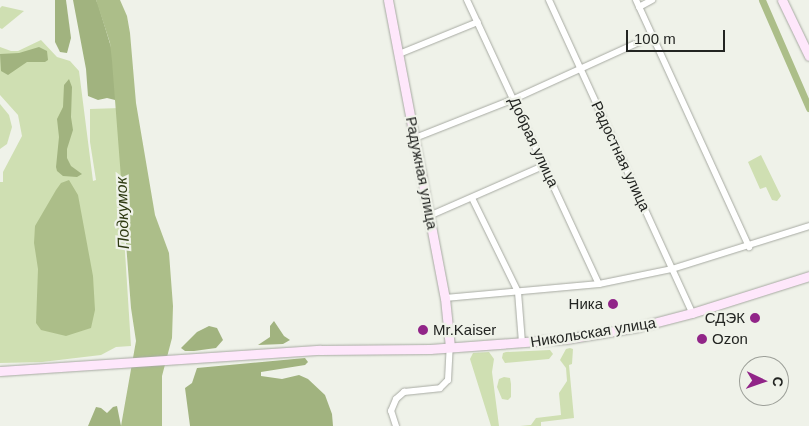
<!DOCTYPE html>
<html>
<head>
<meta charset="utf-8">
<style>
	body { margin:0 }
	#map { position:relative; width:809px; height:426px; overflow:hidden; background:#eff2e9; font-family:Helvetica,sans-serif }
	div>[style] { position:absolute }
	.green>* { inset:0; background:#cfdfb2 }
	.forest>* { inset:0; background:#a1b37f }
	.water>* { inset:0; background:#acbe89 }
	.canal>* { height:7px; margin:-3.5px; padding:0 3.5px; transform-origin:3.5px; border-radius:3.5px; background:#acbe89 }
	.roads { filter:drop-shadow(0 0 1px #a7aaa2) drop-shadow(0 0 1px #a7aaa2) }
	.street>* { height:6px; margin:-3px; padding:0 3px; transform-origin:3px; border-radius:3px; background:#fff }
	.secondary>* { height:9px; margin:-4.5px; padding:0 4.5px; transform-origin:4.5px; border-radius:4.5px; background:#fee7fb }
	.dots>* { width:14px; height:14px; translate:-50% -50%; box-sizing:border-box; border:2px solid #eff2e9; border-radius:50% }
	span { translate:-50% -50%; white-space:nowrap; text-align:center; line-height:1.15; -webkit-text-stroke:4.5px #eff2e9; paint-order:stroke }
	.street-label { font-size:15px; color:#232522 }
	.poi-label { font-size:15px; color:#232522 }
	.right { translate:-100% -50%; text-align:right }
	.left { translate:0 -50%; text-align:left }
	.water-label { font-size:16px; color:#2e3a12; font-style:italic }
	.north { position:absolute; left:739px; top:356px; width:50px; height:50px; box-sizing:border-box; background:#eff2e9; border:1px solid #9da099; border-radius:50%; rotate:93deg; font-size:14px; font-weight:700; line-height:20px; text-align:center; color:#232522 }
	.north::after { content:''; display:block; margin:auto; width:18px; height:22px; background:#912588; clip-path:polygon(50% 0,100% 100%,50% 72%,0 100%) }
	.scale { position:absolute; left:626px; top:30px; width:99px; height:22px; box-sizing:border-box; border:2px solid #232522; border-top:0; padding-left:6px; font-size:15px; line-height:18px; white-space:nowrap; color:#232522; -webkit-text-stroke:4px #eff2e9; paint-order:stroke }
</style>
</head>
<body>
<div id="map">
	<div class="green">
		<div style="clip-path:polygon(2px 6px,24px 11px,2px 29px,0 28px,0 8px)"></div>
		<div style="clip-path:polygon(41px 40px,57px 57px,70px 61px,79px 71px,93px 181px,96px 180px,90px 142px,90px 109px,120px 108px,124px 236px,131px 346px,116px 347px,101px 355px,42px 362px,0 363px,0 182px,3px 182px,3px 172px,22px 136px,18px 115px,0 95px,0 47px,11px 51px,18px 51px)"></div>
		<div style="clip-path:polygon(0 104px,9px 115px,12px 127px,7px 144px,0 149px)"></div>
		<div style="clip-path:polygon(761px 155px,781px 196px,777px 201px,772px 200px,766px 187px,760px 189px,748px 162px)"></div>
		<div style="clip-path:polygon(570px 348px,573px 349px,572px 364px,569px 365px,574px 418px,541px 422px,541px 426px,520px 426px,531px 425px,536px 418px,561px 415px,559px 393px,567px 381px,566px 368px,560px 360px,566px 349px)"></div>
		<div style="clip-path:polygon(550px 350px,553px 354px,549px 359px,505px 363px,502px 358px,503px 353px,506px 352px)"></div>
		<div style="clip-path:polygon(489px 352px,494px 359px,492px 372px,499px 426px,491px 426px,470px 359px,473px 353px)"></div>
		<div style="clip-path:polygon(504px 377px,510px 378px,511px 384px,511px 397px,508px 400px,502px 399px,497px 387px,499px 379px)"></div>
	</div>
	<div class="forest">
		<div style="clip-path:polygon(55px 0,66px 0,71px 38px,67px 53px,60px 52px,55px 42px)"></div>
		<div style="clip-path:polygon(73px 0,96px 0,98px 4px,117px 67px,115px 100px,107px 98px,98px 100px,88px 96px,86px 69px)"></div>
		<div style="clip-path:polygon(39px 47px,47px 51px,48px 60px,45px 62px,27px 62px,8px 75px,1px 71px,0 54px,19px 53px)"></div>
		<div style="clip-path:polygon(69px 79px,72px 87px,71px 117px,73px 130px,67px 149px,67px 158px,71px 166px,82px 174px,77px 177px,63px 176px,57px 171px,56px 167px,59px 137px,57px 119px,63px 107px,64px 85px)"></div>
		<div style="clip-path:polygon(274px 321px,284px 336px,290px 340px,283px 344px,258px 345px,270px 337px,270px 326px)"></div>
		<div style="clip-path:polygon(209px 326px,217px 328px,223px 340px,216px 348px,194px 351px,185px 351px,181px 348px,197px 332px)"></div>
		<div style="clip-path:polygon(305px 358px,308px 362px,305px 365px,261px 372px,261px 376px,282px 379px,299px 375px,308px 379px,325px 395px,332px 414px,333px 426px,190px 426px,185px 388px,192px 383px,197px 368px)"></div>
		<div style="clip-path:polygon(117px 406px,121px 426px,88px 426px,96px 407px,101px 408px,107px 413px,113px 407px)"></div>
	</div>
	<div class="water">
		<div style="clip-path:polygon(96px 0,120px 0,127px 16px,130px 33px,136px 103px,155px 215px,169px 253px,173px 306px,172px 338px,162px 376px,162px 426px,121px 426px,136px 341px,131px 308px,112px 61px,110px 43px)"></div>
		<div style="clip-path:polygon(69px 180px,78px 195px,93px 276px,95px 310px,91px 328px,66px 336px,41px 330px,36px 323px,38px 269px,34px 243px,35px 226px,56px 190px,61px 183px)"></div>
	</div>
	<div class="canal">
		<div style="left:762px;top:0;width:118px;rotate:66.5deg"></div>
	</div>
	<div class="roads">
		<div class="street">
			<div style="left:467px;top:0;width:313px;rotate:65.1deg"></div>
			<div style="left:549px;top:0;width:344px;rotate:65.4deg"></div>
			<div style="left:636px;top:0;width:272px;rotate:65.4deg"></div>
			<div style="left:639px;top:7px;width:15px;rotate:-28deg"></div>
			<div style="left:399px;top:54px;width:85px;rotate:-22.1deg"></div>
			<div style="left:415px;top:138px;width:106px;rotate:-21.5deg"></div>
			<div style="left:514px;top:99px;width:152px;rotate:-24.5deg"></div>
			<div style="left:472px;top:198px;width:105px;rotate:63.9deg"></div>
			<div style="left:518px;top:292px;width:51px;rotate:85.5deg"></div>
			<div style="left:429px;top:216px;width:127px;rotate:-23.7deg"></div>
			<div style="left:445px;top:298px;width:155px;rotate:-5.2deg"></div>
			<div style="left:599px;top:284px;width:75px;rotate:-11.6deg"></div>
			<div style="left:672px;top:269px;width:144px;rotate:-17.4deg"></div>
			<div style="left:396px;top:426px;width:16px;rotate:-108deg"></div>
			<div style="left:391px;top:411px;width:13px;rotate:-67deg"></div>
			<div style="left:396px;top:399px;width:11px;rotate:-41deg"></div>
			<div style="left:404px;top:392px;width:36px;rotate:-6deg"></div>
			<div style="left:440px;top:388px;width:11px;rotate:-45deg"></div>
			<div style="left:448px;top:380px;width:33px;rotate:-87deg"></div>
		</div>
		<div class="secondary">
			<div style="left:388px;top:0;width:303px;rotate:79.2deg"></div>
			<div style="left:445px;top:298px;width:49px;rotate:84.2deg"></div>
			<div style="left:782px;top:0;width:62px;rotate:64.3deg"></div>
			<div style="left:0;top:371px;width:321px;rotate:-3.8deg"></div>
			<div style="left:320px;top:350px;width:110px;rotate:-0.5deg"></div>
			<div style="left:430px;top:349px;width:136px;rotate:-4.2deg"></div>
			<div style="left:566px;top:339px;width:73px;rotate:-9.5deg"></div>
			<div style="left:638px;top:327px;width:56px;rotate:-14.5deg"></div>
			<div style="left:692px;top:313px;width:123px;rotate:-17.5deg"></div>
		</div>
	</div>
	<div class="dots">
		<div style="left:613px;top:304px;background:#912588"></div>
		<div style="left:755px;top:318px;background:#912588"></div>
		<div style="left:423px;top:330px;background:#912588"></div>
		<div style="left:702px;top:339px;background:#912588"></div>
	</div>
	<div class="street-label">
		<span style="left:534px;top:142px;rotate:65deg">Добрая улица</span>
		<span style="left:621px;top:156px;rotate:65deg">Радостная улица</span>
		<span style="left:422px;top:173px;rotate:79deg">Радужная улица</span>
		<span style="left:593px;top:332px;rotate:-9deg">Никольская улица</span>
	</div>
	<div class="poi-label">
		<span class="right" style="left:603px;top:304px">Ника</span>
		<span class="right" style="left:745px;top:318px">СДЭК</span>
		<span class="left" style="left:433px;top:330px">Mr.Kaiser</span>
		<span class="left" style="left:712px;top:339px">Ozon</span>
	</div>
	<div class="water-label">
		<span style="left:123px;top:213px;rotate:-92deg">Подкумок</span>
	</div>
	<div class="north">С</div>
	<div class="scale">100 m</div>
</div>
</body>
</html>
